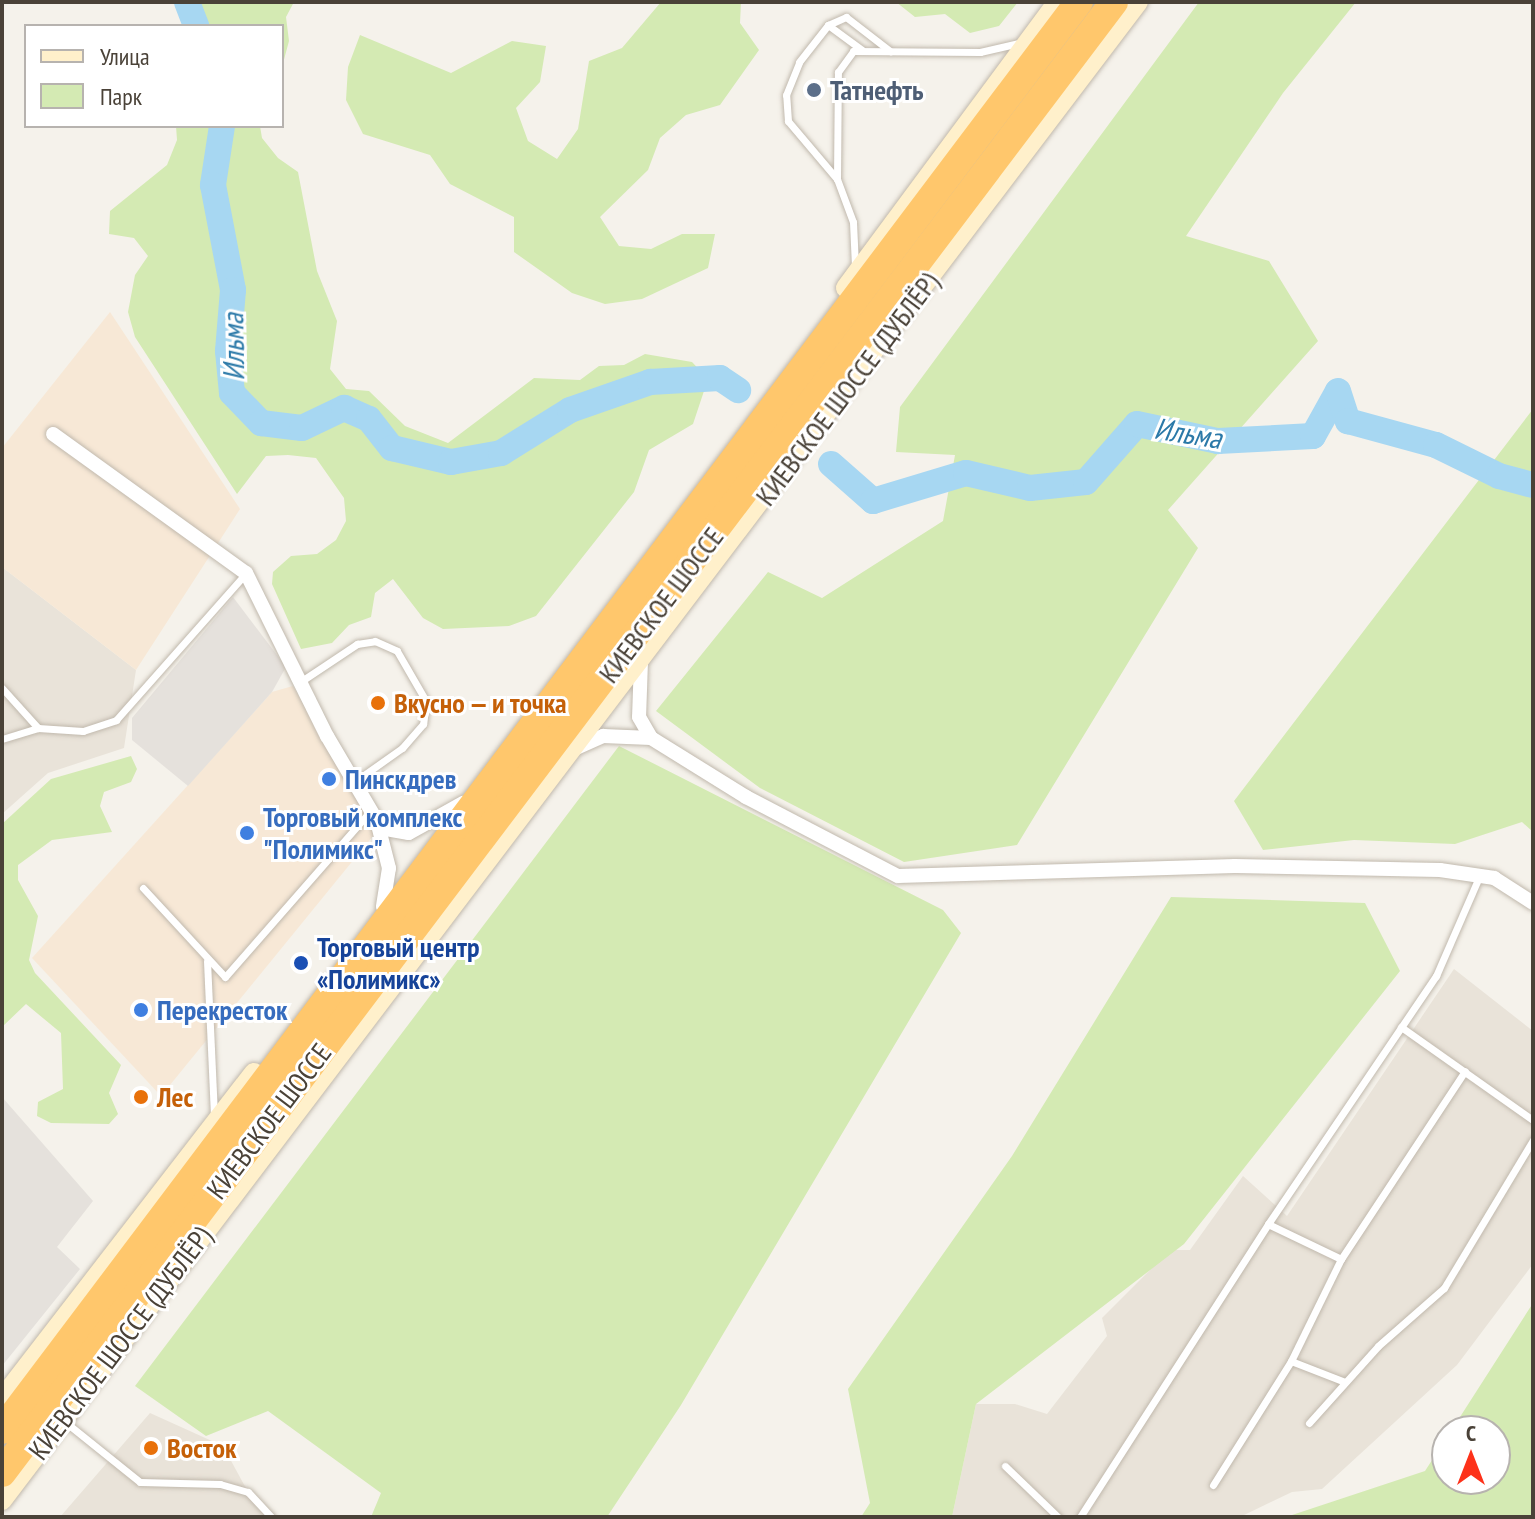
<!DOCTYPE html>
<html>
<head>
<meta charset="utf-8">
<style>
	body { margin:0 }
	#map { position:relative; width:1535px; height:1519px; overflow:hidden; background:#f5f2eb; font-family:"PT Sans Narrow",sans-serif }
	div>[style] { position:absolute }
	.residential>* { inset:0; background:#e9e3d9 }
	.commercial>* { inset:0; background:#f7e8d6 }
	.industrial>* { inset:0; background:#e5e1dc }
	.green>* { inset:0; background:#d4eab3 }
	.river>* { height:26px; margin:-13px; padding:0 13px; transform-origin:13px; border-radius:13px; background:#a7d7f2 }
	.roads { filter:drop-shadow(0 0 2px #c1b9ad) drop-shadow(0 0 2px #c1b9ad) }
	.lane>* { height:7px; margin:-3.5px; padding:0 3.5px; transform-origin:3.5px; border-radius:3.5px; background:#fff }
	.street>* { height:14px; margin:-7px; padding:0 7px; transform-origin:7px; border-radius:7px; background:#fff }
	.secondary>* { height:20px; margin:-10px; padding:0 10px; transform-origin:10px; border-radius:10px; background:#fff0cb }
	.highway>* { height:28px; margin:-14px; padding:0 14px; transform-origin:14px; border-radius:14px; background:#ffc76c }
	.dots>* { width:22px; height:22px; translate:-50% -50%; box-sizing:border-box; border:4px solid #fff; border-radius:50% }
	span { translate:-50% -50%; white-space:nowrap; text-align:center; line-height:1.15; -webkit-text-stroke:6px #fff; paint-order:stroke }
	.service-label { font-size:28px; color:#4e5e75; font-weight:700 }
	.left { translate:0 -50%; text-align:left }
	.street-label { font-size:28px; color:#4a4238 }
	.food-label { font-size:28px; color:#c56008; font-weight:700 }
	.shop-label { font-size:28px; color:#366cbe; font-weight:700 }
	.transit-label { font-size:28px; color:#164399; font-weight:700 }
	.water-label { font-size:30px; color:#2b79a8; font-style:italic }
	.frame { position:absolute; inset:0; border:4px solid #4a4238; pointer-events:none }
	.legend { position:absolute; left:24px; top:24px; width:260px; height:104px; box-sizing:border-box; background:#fff; border:2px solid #b7b3af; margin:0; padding:10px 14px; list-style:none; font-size:24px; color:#4a4238 }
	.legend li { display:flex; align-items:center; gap:16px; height:40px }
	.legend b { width:40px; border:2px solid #b7b3af }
	.north { position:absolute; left:1431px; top:1415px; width:80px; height:80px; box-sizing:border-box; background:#fff; border:2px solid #b7b3af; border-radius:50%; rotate:0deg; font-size:22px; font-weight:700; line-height:32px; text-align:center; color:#4a4238 }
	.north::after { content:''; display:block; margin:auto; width:28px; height:36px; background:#fd321a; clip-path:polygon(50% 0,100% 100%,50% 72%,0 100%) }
</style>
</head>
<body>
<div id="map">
	<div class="residential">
		<div style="clip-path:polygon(2px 567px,136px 670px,124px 748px,48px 773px,2px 814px)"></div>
		<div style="clip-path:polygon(1454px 969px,1533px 1031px,1533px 1264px,1457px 1365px,1322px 1489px,1292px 1492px,1240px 1517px,952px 1517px,976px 1404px,1015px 1404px,1047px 1414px,1107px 1336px,1102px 1318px,1170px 1250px,1190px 1250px,1243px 1176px,1287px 1216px)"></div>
		<div style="clip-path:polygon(150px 1413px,223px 1446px,248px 1492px,271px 1517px,60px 1517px)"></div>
	</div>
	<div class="commercial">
		<div style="clip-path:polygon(110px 312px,240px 509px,136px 670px,2px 567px,2px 448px)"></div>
		<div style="clip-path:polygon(293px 686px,377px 831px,161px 1096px,32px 958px,272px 692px)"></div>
	</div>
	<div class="industrial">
		<div style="clip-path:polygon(233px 597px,286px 667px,272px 692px,188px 786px,132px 740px,132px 718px)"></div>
		<div style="clip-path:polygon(2px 1097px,93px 1201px,57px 1247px,80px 1269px,2px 1366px)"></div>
	</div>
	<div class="green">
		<div style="clip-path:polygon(183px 2px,294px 2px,286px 17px,289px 41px,282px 67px,282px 26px,187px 26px)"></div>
		<div style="clip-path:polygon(661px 2px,741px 2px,740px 23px,759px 50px,720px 105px,686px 115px,660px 138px,648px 170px,600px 217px,619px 246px,651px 249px,682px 234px,715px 234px,708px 268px,642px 299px,605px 304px,572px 293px,514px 252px,514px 217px,450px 184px,430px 155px,363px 134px,346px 100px,348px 67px,360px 35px,451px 73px,512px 41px,546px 46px,540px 82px,516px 108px,528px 141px,557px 159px,578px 129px,589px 61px,622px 48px)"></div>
		<div style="clip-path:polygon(896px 2px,1018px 2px,999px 26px,970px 33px,945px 14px,915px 17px)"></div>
		<div style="clip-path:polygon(1199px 2px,1356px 2px,1283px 93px,1186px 236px,1269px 261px,1318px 341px,1168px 510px,1198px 548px,1017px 845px,904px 862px,760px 788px,656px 711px,768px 572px,822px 598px,943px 521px,955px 455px,896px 452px,900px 407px)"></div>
		<div style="clip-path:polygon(176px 126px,260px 126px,262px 138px,278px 158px,298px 172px,317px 271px,337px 321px,330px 369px,346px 389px,369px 391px,405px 426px,448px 443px,534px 378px,580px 380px,599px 366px,624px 365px,645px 354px,692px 362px,708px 379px,693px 424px,649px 450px,634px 492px,536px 616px,509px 626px,443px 629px,423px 618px,393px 579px,375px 593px,371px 617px,349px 625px,332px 643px,301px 649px,272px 584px,273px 572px,291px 556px,317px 554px,336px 540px,346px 521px,344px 498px,316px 458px,288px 455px,266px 456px,237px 494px,135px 337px,128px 312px,135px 275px,148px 256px,134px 238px,109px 234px,110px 211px,167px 165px,177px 140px)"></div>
		<div style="clip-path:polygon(1533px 409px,1533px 832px,1522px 822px,1455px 844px,1354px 840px,1263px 850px,1234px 801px)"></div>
		<div style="clip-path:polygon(619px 746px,943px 910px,961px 933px,681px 1405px,607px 1517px,371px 1517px,381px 1493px,268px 1411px,206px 1436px,135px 1386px)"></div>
		<div style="clip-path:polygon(131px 756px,137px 769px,131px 782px,104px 792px,100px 806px,112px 832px,52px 840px,18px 865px,18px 880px,38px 916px,29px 960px,35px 973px,121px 1065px,109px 1093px,118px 1114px,109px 1124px,51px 1123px,37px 1116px,38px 1102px,63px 1089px,61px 1033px,26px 1004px,2px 1027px,2px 824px,51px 779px)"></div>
		<div style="clip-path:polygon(1171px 897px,1365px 903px,1400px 971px,1184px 1244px,976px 1404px,952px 1517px,861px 1517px,870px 1503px,848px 1389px,1012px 1156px)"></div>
		<div style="clip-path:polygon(1533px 1303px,1533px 1517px,1286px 1517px,1425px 1471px,1447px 1437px,1447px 1479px,1495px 1479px,1495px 1431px,1451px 1431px)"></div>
	</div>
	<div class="river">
		<div style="left:187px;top:2px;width:26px;rotate:69deg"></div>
		<div style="left:222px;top:126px;width:60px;rotate:98.7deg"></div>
		<div style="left:213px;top:185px;width:107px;rotate:79.2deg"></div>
		<div style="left:233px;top:290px;width:61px;rotate:94.7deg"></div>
		<div style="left:228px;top:351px;width:42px;rotate:84.6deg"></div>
		<div style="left:232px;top:393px;width:42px;rotate:46deg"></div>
		<div style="left:261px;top:423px;width:41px;rotate:7deg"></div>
		<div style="left:302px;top:428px;width:47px;rotate:-25.5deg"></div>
		<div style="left:344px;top:408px;width:27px;rotate:24deg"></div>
		<div style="left:369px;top:419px;width:37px;rotate:52deg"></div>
		<div style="left:392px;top:448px;width:61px;rotate:13.3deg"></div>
		<div style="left:451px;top:462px;width:51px;rotate:-10.2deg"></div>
		<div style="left:501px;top:453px;width:81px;rotate:-31.9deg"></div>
		<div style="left:570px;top:410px;width:85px;rotate:-19.3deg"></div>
		<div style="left:650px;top:382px;width:70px;rotate:-3.3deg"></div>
		<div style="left:720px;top:378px;width:22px;rotate:34deg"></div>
		<div style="left:831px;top:464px;width:56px;rotate:41.4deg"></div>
		<div style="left:873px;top:501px;width:97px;rotate:-16.8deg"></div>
		<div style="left:966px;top:473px;width:66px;rotate:13.2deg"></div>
		<div style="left:1030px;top:488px;width:56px;rotate:-6.1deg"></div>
		<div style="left:1086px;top:482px;width:77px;rotate:-48.7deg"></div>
		<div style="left:1137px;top:424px;width:83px;rotate:11.9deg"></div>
		<div style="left:1218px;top:441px;width:95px;rotate:-3deg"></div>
		<div style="left:1313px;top:436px;width:51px;rotate:-60.9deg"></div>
		<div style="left:1338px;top:391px;width:32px;rotate:72deg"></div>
		<div style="left:1348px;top:421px;width:91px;rotate:15.3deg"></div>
		<div style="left:1436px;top:445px;width:70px;rotate:26.2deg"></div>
		<div style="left:1499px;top:476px;width:35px;rotate:15deg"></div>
	</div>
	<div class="roads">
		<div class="lane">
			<div style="left:828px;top:25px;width:20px;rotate:-24deg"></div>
			<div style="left:846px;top:17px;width:56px;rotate:37.7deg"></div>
			<div style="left:837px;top:179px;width:76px;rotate:-130.2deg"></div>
			<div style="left:788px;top:121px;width:26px;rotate:-94deg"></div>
			<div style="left:786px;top:95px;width:35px;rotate:-68deg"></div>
			<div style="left:799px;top:62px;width:47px;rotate:-51.9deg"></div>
			<div style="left:828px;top:25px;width:42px;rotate:36.3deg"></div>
			<div style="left:855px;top:266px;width:44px;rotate:-92.6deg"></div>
			<div style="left:853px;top:222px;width:46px;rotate:-110.4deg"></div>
			<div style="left:837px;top:179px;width:107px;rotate:-89.5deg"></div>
			<div style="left:838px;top:72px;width:26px;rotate:-54deg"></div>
			<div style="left:853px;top:51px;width:127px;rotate:0.5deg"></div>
			<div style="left:980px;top:52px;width:40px;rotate:-13deg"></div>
			<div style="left:300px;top:682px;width:69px;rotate:-33.7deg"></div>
			<div style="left:357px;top:644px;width:18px;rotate:-9deg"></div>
			<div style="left:375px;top:641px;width:24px;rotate:24deg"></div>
			<div style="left:397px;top:651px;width:58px;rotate:59.9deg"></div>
			<div style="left:426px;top:701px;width:23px;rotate:97deg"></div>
			<div style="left:423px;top:724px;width:32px;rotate:131deg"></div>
			<div style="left:402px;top:748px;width:59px;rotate:144.7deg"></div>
			<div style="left:2px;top:688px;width:54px;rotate:48deg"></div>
			<div style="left:2px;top:739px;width:38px;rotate:-17deg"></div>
			<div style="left:38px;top:728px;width:45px;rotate:3.8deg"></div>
			<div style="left:83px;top:731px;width:35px;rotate:-18deg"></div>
			<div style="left:116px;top:720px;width:196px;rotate:-48.5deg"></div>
			<div style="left:143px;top:888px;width:121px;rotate:47.3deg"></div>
			<div style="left:225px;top:977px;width:222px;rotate:-48.8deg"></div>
			<div style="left:207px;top:961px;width:154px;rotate:87.4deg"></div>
			<div style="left:1401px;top:1027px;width:161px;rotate:35.2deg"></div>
			<div style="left:1268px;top:1224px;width:81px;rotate:25.6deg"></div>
			<div style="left:1291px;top:1361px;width:58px;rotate:21.3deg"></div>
			<div style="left:64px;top:1421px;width:97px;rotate:38.8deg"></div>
			<div style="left:140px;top:1482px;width:80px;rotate:1.4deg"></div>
			<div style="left:220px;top:1484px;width:29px;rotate:16deg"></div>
			<div style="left:248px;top:1492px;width:34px;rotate:47deg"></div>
			<div style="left:1309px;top:1423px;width:103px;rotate:-48.1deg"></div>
			<div style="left:1378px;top:1346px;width:88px;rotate:-41.3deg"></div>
			<div style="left:1444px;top:1288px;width:173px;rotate:-59deg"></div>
			<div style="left:1005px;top:1466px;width:74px;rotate:43.9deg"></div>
			<div style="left:1213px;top:1485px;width:146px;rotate:-57.8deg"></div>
			<div style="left:1291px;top:1361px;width:114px;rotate:-63.9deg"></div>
			<div style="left:1341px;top:1259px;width:225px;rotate:-56.6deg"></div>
			<div style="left:1080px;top:1517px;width:348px;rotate:-57.3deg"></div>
			<div style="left:1268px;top:1224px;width:300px;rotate:-55.9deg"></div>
			<div style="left:1436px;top:976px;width:110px;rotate:-66.5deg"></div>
		</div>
		<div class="street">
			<div style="left:53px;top:434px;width:238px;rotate:35.8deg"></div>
			<div style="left:246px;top:573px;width:182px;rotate:63.6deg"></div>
			<div style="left:327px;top:736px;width:99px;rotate:59.5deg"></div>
			<div style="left:377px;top:821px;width:49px;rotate:75.7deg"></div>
			<div style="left:389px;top:868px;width:39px;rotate:99deg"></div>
			<div style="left:641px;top:661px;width:56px;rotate:92deg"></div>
			<div style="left:639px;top:717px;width:24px;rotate:60deg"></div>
			<div style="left:576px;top:748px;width:30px;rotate:-24deg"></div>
			<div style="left:603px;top:736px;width:48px;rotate:2.4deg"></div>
			<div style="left:651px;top:738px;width:112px;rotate:31.8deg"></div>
			<div style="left:746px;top:797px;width:171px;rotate:27.5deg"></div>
			<div style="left:898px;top:876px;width:337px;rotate:-1.7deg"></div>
			<div style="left:1235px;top:866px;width:205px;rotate:1.1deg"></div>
			<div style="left:1440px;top:870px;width:55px;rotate:8.4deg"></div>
			<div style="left:1494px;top:878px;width:46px;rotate:32.7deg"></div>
			<div style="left:377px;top:821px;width:12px;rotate:42deg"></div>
			<div style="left:386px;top:829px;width:23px;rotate:10deg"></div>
			<div style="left:409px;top:833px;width:62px;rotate:-29.1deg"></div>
		</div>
		<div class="secondary">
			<div style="left:846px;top:288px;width:356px;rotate:-53.5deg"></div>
			<div style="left:2px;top:1399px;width:412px;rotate:-52.3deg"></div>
			<div style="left:2px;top:1500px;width:1880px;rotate:-52.83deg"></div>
		</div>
		<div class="highway">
			<div style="left:2px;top:1430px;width:1789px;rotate:-52.98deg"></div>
			<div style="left:2px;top:1473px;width:1844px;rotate:-52.91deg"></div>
		</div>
	</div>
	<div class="dots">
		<div style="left:814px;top:90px;background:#5c6f8a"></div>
		<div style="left:378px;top:703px;background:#e8710a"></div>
		<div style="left:329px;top:779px;background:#3f7fe0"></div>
		<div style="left:247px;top:833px;background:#3f7fe0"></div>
		<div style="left:301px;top:963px;background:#1a4fb4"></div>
		<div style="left:141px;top:1010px;background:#3f7fe0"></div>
		<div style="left:141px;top:1097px;background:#e8710a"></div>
		<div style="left:151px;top:1448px;background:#e8710a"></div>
	</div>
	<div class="service-label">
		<span class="left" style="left:830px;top:90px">Татнефть</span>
	</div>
	<div class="street-label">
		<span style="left:847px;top:389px;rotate:-53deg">КИЕВСКОЕ ШОССЕ (ДУБЛЁР)</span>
		<span style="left:661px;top:605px;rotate:-53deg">КИЕВСКОЕ ШОССЕ</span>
		<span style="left:269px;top:1121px;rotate:-53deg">КИЕВСКОЕ ШОССЕ</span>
		<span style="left:120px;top:1343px;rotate:-53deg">КИЕВСКОЕ ШОССЕ (ДУБЛЁР)</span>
	</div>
	<div class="food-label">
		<span class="left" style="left:394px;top:703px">Вкусно — и точка</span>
		<span class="left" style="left:157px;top:1097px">Лес</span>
		<span class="left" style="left:167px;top:1448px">Восток</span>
	</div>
	<div class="shop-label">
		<span class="left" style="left:345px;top:779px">Пинскдрев</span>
		<span class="left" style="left:263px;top:833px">Торговый комплекс<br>"Полимикс"</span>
		<span class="left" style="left:157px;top:1010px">Перекресток</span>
	</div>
	<div class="transit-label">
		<span class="left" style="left:317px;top:963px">Торговый центр<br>«Полимикс»</span>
	</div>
	<div class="water-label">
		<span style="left:233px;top:347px;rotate:-91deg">Ильма</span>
		<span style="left:1188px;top:433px;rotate:9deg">Ильма</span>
	</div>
	<div class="frame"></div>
	<ul class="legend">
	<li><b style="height:10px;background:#fff0cb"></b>Улица</li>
	<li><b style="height:22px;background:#d4eab3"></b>Парк</li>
	</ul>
	<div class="north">С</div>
</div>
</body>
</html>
